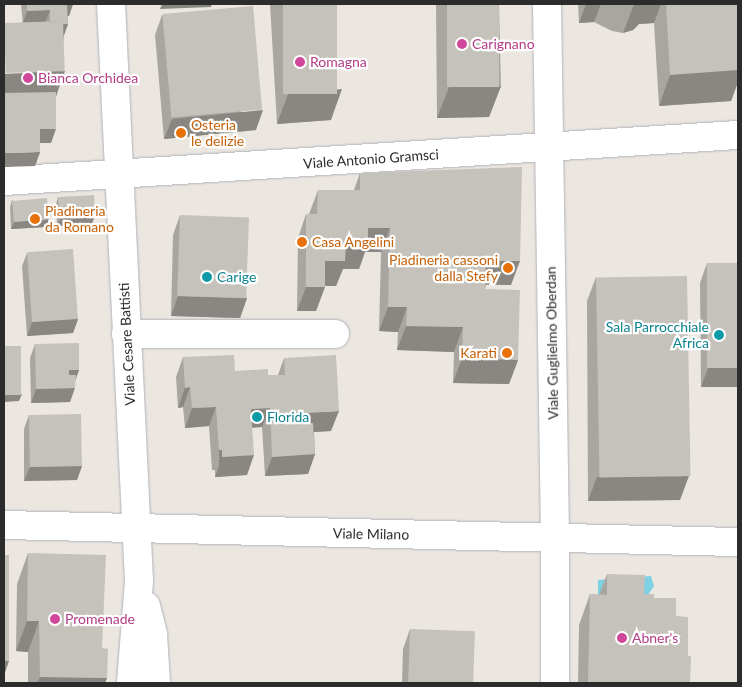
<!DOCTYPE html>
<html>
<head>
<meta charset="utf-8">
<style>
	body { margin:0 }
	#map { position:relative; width:742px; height:687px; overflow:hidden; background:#ece6e0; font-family:Lato,sans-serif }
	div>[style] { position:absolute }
	.water>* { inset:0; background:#7ed0e3 }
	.roads { filter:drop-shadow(0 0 1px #b0b3bb) drop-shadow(0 0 1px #b0b3bb) }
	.minor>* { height:28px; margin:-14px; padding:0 14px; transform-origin:14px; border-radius:14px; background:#fff }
	.wall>* { inset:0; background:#a9a6a1 }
	.shaded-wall>* { inset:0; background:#8a8783; transform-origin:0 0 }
	.building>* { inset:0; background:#c5c1bb; transform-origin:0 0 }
	.dots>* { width:14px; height:14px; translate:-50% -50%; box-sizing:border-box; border:2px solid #fff; border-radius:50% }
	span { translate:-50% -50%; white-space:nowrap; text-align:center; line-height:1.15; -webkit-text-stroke:4.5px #fff; paint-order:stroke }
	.hotel-label { font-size:14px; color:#b23c85 }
	.left { translate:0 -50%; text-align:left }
	.food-label { font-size:14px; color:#c56008 }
	.right { translate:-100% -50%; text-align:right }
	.street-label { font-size:14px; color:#2c2c2c }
	.culture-label { font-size:14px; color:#0d838f }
	.frame { position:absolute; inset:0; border:5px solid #2c2c2c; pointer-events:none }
</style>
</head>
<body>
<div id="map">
	<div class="water">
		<div style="clip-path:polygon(651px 576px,654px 586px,646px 598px,644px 593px,598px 600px,598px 580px)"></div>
	</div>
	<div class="roads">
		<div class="minor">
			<div style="left:111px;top:4px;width:578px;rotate:87.22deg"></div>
			<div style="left:139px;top:581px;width:102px;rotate:94.5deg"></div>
			<div style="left:547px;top:4px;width:534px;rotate:89.14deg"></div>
			<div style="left:555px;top:538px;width:145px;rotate:90deg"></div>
			<div style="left:4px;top:181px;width:735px;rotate:-3.59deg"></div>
			<div style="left:126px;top:334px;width:209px"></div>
			<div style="left:4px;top:525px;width:734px;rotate:1.33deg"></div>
			<div style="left:146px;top:606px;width:30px;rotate:76deg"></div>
			<div style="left:153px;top:635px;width:48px;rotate:86.4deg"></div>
		</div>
	</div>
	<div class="wall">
		<div style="clip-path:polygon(21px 4px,73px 4px,69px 16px,68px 16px,68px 24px,64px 35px,56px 98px,51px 143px,40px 143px,40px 152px,35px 166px)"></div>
		<div style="clip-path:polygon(270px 4px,337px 4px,331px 120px,277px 124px)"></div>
		<div style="clip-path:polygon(436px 4px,499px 4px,501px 86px,489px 117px,437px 118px)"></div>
		<div style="clip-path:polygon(578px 4px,738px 4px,737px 14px,738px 33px,738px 82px,731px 101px,659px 106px,654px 23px,639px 24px,633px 30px,623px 33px,612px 31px,594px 22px,579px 23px)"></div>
		<div style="clip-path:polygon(162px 15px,256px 130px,164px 139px,155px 35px)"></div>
		<div style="clip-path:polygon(360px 173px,511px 285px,486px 285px,485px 289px,518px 360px,509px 384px,453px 383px,454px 352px,397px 350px,398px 332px,379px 331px,381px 252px,365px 252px,359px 269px,343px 269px,336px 286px,325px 286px,316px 311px,297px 311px,298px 238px,306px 214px,309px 214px,318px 190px,354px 190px)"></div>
		<div style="clip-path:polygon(58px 197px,95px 216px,92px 223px,57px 226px,56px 204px)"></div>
		<div style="clip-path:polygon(12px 200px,46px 227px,11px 229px,10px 207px)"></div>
		<div style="clip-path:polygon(180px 215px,247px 298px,240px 318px,171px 316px,173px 235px)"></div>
		<div style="clip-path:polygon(27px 253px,78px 319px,73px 333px,27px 336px,22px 266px)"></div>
		<div style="clip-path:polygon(707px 263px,738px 263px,738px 387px,701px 387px,700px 283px)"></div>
		<div style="clip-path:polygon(596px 277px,680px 500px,588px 501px,587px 301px)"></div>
		<div style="clip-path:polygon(35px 344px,79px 370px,75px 380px,70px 402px,31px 403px,30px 358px)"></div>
		<div style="clip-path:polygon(183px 357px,235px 371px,268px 375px,278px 375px,284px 358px,331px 431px,314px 432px,315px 454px,308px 474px,265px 476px,262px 427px,252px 428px,247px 475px,215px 477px,215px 470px,212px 470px,209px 426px,185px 428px,183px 407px,178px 408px,176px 377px)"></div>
		<div style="clip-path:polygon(29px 415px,82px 466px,77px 480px,24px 481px,24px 429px)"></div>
		<div style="clip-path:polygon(28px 553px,102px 648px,107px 678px,105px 683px,28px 683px,28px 652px,16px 651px,17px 584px)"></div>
		<div style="clip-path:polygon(607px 574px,644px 594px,654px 598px,676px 616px,688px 656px,690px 683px,578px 683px,579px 625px,590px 594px,599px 595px)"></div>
		<div style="clip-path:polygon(410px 629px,473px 683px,402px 683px,403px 649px)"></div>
	</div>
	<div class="shaded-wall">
		<div style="clip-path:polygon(66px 4px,73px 4px,69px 16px,62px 16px)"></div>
		<div style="clip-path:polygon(162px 4px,212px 4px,211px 7px,160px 9px)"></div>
		<div style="clip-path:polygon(586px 4px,601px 4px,594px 22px,579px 23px)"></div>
		<div style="clip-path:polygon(634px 4px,661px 4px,654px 23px,639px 24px,633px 30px,623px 33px)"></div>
		<div style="clip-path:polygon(733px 4px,738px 4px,738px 11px,733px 25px)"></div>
		<div style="clip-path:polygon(50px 10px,45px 24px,22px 25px,27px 11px)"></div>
		<div style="clip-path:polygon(68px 24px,63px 38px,50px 25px)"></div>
		<div style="clip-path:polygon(738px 61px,738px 82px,731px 101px,659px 106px,670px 75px)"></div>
		<div style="clip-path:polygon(65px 71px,54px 102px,4px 105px,4px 74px)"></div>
		<div style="clip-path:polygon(501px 86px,489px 117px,437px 118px,449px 87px)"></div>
		<div style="clip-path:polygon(342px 89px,331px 120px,277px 124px,288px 94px)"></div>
		<div style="clip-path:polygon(263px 110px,256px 130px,164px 139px,172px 119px)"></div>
		<div style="clip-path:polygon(40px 129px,56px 129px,51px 143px,35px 143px)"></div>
		<div style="clip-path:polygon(40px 152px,35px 166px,4px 167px,4px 153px)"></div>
		<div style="clip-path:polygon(95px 216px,92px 223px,57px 226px,60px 219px)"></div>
		<div style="clip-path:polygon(49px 219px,46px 227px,11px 229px,14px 222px)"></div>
		<div style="clip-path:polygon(368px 228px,390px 228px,381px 252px,365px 252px,359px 269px,343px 269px,336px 286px,316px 286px,325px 261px)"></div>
		<div style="clip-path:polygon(486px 260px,520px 261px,511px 285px,477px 284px)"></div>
		<div style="clip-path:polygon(306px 287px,325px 287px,316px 311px,297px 311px)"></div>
		<div style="clip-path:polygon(178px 296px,247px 298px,240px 318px,171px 316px)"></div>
		<div style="clip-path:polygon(388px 307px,407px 307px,398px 332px,379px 331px)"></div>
		<div style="clip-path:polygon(78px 319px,73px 333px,27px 336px,32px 322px)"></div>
		<div style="clip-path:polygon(406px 326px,463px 327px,454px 352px,397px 350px)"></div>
		<div style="clip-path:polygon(462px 358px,518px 360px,509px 384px,453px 383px)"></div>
		<div style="clip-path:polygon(738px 367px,738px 387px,701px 387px,708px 368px)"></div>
		<div style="clip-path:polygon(69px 370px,79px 370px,74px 384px,64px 384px)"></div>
		<div style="clip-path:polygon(190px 387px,183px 407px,178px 408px,185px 388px)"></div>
		<div style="clip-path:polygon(75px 388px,70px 402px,31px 403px,36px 389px)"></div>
		<div style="clip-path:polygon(22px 394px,19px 401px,4px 402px,4px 395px)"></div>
		<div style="clip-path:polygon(216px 407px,209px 426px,185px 428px,192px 408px)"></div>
		<div style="clip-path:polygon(270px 408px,262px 427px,244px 428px,251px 409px)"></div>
		<div style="clip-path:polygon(339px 411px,331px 431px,298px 433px,306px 413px)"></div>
		<div style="left:219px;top:450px;width:3px;height:21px"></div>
		<div style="clip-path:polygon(315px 454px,308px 474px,265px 476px,272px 457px)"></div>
		<div style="clip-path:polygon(254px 455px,247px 475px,215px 477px,222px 457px)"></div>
		<div style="clip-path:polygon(82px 466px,77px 480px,24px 481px,30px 467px)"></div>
		<div style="clip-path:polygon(689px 476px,680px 500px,588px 501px,597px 477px)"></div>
		<div style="clip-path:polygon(27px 621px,39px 621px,28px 652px,16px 651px)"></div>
		<div style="clip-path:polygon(4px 661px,9px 661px,4px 676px)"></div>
		<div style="clip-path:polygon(40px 677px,107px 678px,105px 683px,37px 683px)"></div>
	</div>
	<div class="building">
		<div style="clip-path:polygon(27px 4px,67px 4px,68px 24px,63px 24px,63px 21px,50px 21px,50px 10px,27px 11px)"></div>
		<div style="left:283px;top:4px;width:54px;height:90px"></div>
		<div style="left:447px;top:4px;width:52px;height:83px"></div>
		<div style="clip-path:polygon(666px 4px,737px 4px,738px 33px,738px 70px,670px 75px)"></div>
		<div style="left:253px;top:6px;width:104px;height:91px;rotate:85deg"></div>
		<div style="left:63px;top:21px;width:50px;height:59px;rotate:88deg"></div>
		<div style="clip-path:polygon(56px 92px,56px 129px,40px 129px,40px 152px,4px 153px,4px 93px)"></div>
		<div style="clip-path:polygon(522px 167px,520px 261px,486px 260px,485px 289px,520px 290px,518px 360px,462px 358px,463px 327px,406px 326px,407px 307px,388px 307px,390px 228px,368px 228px,368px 245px,346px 244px,345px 261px,325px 261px,325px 287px,306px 287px,306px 214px,317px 214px,318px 190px,360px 190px,360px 173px)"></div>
		<div style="left:94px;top:195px;width:21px;height:36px;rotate:87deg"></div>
		<div style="left:47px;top:198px;width:21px;height:35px;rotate:85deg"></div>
		<div style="left:180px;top:215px;width:69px;height:81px;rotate:2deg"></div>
		<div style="left:73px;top:249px;width:70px;height:46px;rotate:86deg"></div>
		<div style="left:707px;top:263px;width:31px;height:105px"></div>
		<div style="left:687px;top:276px;width:200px;height:91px;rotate:89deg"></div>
		<div style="clip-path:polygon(79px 343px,79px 370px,69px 370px,69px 375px,76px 375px,75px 388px,36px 389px,35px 344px)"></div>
		<div style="left:4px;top:346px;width:17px;height:49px"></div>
		<div style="clip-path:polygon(234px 355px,235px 371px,268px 369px,268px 375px,285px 375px,284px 358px,336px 355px,339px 411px,306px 413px,306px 424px,313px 423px,315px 454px,272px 457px,270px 408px,251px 409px,254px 455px,222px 457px,222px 450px,219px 450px,216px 407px,192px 408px,190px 387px,185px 388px,183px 357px)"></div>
		<div style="left:81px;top:414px;width:52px;height:52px;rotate:89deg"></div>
		<div style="clip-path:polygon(28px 553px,106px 555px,102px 648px,108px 649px,107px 678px,40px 677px,39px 621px,27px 621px)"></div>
		<div style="left:4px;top:555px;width:5px;height:106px"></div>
		<div style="clip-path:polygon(607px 574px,645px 575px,644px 594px,654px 594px,654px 598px,676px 598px,676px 616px,688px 617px,688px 656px,691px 656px,690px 683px,588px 683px,590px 594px,607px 595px)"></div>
		<div style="left:410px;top:629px;width:65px;height:54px;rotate:2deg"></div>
	</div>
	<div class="dots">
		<div style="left:462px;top:44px;background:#d1479c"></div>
		<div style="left:300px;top:62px;background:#d1479c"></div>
		<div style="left:28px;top:78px;background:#d1479c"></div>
		<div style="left:181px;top:133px;background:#e8710a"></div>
		<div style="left:35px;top:219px;background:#e8710a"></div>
		<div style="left:302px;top:242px;background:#e8710a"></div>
		<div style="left:508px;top:268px;background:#e8710a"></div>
		<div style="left:207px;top:277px;background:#0f9aa8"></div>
		<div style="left:719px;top:335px;background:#0f9aa8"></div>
		<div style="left:507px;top:353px;background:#e8710a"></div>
		<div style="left:257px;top:417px;background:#0f9aa8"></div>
		<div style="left:55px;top:619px;background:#d1479c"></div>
		<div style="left:622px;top:638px;background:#d1479c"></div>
	</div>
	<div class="hotel-label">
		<span class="left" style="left:472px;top:44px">Carignano</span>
		<span class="left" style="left:310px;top:62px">Romagna</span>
		<span class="left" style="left:38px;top:78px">Bianca Orchidea</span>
		<span class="left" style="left:65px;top:619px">Promenade</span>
		<span class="left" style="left:632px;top:638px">Abner's</span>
	</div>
	<div class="food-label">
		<span class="left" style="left:191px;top:133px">Osteria<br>le delizie</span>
		<span class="left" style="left:45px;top:219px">Piadineria<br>da Romano</span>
		<span class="left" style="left:312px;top:242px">Casa Angelini</span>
		<span class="right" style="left:498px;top:268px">Piadineria cassoni<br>dalla Stefy</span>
		<span class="right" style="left:497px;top:353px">Karati</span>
	</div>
	<div class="street-label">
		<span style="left:371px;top:159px;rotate:-4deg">Viale Antonio Gramsci</span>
		<span style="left:552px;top:343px;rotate:-91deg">Viale Guglielmo Oberdan</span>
		<span style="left:127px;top:344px;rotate:-93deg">Viale Cesare Battisti</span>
		<span style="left:371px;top:534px;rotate:1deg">Viale Milano</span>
	</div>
	<div class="culture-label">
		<span class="left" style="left:217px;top:277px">Carige</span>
		<span class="right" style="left:709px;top:335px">Sala Parrocchiale<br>Africa</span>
		<span class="left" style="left:267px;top:417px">Florida</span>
	</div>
	<div class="frame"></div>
</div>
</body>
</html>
